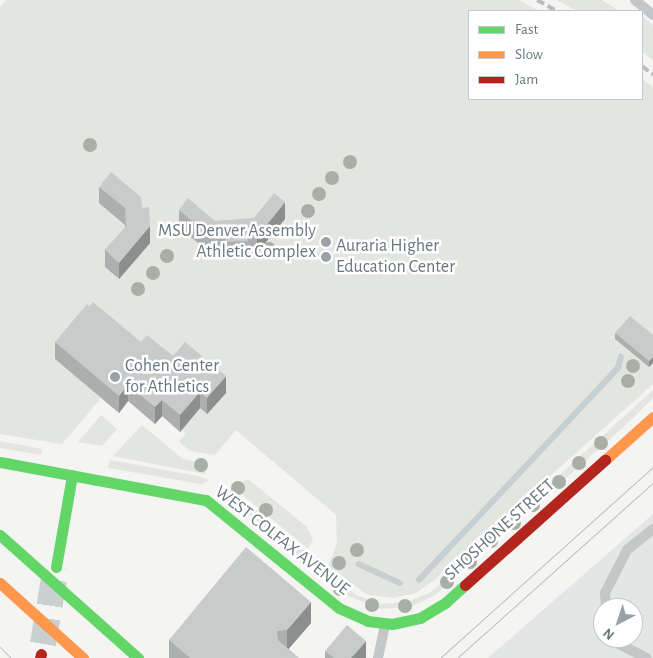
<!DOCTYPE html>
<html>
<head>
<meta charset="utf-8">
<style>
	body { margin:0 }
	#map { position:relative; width:653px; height:658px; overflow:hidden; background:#f4f4f3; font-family:"Alegreya Sans",sans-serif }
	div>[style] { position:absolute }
	.built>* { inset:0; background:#e4e5e5 }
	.green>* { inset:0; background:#e3e5e0 }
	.stream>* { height:5.5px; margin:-2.75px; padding:0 2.75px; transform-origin:2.75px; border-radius:2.75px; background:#c6d0d1 }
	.secondary-tunnel>* { height:26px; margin-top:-13px; transform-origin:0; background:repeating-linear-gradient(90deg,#cacfd0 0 26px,transparent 0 39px) }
	.lane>* { height:10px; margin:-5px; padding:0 5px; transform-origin:5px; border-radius:5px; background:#c4c6c7 }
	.fast>* { height:11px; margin:-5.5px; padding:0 5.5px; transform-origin:5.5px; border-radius:5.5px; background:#63d668 }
	.slow>* { height:11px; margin:-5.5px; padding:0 5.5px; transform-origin:5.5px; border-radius:5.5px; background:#ff974d }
	.jam>* { height:11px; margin:-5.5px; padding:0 5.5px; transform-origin:5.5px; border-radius:5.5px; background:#b3261e }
	.tram>* { height:1px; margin:-0.5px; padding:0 0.5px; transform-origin:0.5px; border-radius:0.5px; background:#bbbdbd }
	.rail>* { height:4px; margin-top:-2px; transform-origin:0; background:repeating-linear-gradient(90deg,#bbbdbd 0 8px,transparent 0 12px) }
	.trees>* { width:14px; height:14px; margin:-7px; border-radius:50%; background:#a9afa5 }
	.wall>* { inset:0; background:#adafaf }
	.shaded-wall>* { inset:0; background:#8d8e8e }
	.building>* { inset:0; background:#c9cbcb }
	.dots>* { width:14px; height:14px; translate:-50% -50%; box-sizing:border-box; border:2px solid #fff; border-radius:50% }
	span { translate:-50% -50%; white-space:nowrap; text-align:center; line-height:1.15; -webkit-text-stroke:5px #fff; paint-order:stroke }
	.poi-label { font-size:18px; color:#67787f }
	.right { translate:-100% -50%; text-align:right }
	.left { translate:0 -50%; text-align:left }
	.street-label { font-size:18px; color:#67787f }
	.legend { position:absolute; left:468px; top:10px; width:175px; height:90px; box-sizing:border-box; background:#fff; border:1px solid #c2c9cc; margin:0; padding:6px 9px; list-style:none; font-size:15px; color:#67787f }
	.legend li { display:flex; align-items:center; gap:10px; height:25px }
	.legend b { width:25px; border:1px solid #c2c9cc }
	.north { position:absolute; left:593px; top:598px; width:50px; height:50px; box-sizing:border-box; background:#fff; border:1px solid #c2c9cc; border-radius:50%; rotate:220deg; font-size:14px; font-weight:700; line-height:20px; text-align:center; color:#67787f }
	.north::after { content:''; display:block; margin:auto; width:18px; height:22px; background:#98a3a8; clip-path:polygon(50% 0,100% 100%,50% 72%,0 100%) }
</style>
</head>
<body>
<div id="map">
	<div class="built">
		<div style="clip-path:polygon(evenodd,653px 514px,653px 658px,488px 658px,653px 514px,603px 608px,633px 608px,633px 638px,603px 638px,603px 608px)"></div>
	</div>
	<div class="green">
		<div style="clip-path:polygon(6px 0,519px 0,539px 11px,469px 11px,469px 99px,642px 99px,642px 78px,653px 88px,653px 384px,433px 581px,416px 593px,394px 598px,368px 595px,328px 567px,337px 543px,336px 515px,236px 430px,215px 455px,190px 451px,179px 442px,186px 433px,162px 416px,155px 424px,141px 412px,148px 404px,135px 393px,119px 413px,101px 398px,62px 444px,0 434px,0 7px)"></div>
		<div style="clip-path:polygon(557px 0,602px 0,619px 11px,577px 11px)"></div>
		<div style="clip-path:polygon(642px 16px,653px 25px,653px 60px,642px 52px)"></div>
		<div style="clip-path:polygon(653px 390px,653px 398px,630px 421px,434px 596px,409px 607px,380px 609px,346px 595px,321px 574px,322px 567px,356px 595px,381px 604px,408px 602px,431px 592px)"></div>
		<div style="clip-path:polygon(101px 415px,117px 429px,102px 446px,78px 442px)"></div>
		<div style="clip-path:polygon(142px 425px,183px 459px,208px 464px,205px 474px,113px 456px)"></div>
		<div style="clip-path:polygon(0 441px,42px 449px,41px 455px,0 448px)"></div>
		<div style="clip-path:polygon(110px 460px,197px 476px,210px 480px,201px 484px,108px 468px)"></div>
		<div style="clip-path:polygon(248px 479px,307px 527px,313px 539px,308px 549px,232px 486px)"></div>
		<div style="clip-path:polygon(230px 491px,240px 497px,306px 553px,297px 555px,236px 503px)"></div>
	</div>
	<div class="stream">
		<div style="left:359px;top:564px;width:45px;rotate:24.9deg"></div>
		<div style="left:419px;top:580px;width:291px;rotate:-46.8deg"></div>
		<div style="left:618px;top:368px;width:11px;rotate:-75deg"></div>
	</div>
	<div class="secondary-tunnel">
		<div style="left:43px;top:644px;width:78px;rotate:-80.4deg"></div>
	</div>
	<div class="lane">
		<div style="left:635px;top:0;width:23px;rotate:40deg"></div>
		<div style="left:606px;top:608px;width:15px;rotate:-94deg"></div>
		<div style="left:605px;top:593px;width:48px;rotate:-62.9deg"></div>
		<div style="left:627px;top:550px;width:33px;rotate:-39deg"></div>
		<div style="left:615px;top:638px;width:7px;rotate:56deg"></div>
		<div style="left:619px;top:644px;width:31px;rotate:27deg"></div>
		<div style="left:378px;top:658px;width:34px;rotate:-78deg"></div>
	</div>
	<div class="fast">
		<div style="left:0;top:462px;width:209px;rotate:10.5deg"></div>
		<div style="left:206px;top:500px;width:171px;rotate:39.1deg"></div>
		<div style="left:339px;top:608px;width:32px;rotate:24deg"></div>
		<div style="left:368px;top:621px;width:24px;rotate:7deg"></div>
		<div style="left:392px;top:624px;width:29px;rotate:-12deg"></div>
		<div style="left:420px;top:618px;width:29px;rotate:-31deg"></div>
		<div style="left:445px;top:603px;width:27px;rotate:-42deg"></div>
		<div style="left:0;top:535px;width:185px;rotate:41.7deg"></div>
		<div style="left:56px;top:567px;width:93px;rotate:-80.1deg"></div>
	</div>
	<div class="slow">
		<div style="left:605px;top:460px;width:64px;rotate:-41.9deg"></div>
		<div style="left:0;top:583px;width:112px;rotate:42.1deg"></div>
	</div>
	<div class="jam">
		<div style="left:465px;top:585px;width:188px;rotate:-41.8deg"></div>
		<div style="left:40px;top:658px;width:4px;rotate:-76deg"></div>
	</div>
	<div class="tram">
		<div style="left:0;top:647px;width:16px;rotate:45deg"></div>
		<div style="left:440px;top:658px;width:286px;rotate:-41.9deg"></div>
		<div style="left:457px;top:658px;width:263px;rotate:-41.8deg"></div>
	</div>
	<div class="rail">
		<div style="left:537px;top:0;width:23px;rotate:29deg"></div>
		<div style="left:642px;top:66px;width:14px;rotate:39deg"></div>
	</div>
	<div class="trees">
		<div style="left:90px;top:145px"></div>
		<div style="left:350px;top:162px"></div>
		<div style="left:332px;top:178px"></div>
		<div style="left:319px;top:194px"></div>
		<div style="left:308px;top:211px"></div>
		<div style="left:269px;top:249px"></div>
		<div style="left:167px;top:256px"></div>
		<div style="left:153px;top:273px"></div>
		<div style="left:138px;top:289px"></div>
		<div style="left:633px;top:366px"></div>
		<div style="left:628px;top:381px"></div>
		<div style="left:601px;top:443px"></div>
		<div style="left:579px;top:463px"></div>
		<div style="left:201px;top:465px"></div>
		<div style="left:559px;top:482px"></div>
		<div style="left:238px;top:488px"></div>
		<div style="left:533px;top:505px"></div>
		<div style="left:266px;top:510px"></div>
		<div style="left:514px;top:523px"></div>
		<div style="left:491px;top:541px"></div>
		<div style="left:357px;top:550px"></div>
		<div style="left:470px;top:562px"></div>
		<div style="left:339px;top:563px"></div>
		<div style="left:447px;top:582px"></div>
		<div style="left:340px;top:589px"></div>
		<div style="left:372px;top:605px"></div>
		<div style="left:405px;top:606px"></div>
	</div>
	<div class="wall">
		<div style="clip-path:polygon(99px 187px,142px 208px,150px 243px,119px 279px,105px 267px,105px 250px,125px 228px,125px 225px,99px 203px)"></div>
		<div style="clip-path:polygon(179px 210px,215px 221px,285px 219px,257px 253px,248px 254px,248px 257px,226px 259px,226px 252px,210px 253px,179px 227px)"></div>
		<div style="clip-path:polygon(615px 333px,653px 335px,653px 363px,649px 367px,615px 339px)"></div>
		<div style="clip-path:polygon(55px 342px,173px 356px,226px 393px,207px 414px,200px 408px,180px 432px,162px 416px,155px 424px,128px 401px,119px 413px,55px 359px)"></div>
		<div style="clip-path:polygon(311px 623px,288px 649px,299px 658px,169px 658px,169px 640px)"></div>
		<div style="clip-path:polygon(325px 651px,366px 658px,325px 658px)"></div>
	</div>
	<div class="shaded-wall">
		<div style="clip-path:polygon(285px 202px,285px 219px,257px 253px,257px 237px)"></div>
		<div style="clip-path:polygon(150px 226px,150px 243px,119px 279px,119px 263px)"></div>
		<div style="clip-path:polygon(653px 357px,653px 363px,649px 367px,649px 361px)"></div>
		<div style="clip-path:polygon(226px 376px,226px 393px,207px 414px,207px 398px)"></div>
		<div style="clip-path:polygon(128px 385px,128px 401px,119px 413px,119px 396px)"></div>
		<div style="clip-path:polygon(200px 392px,200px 408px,180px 432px,180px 415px)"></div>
		<div style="clip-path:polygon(162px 400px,162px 416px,155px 424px,155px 407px)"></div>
		<div style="clip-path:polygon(311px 602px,311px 623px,287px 651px,287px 630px)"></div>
		<div style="clip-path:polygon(366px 641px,366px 658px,351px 658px)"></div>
	</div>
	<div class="building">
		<div style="clip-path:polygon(111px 172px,141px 197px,142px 208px,149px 207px,150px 226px,119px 263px,105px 250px,126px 226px,125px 208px,99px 187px)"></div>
		<div style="clip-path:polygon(274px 193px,285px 202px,257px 237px,247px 237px,248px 241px,226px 242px,226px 235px,210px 236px,179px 210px,188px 198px,215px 221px,254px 218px)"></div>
		<div style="clip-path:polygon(93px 302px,141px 342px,147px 335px,173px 356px,185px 342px,226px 376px,207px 398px,200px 392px,180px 415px,162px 400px,155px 407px,128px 385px,119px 396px,55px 342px,87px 304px,90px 306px)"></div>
		<div style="clip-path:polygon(630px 316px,653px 335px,653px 357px,649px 361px,615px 333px)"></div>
		<div style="clip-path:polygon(246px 547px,311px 602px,287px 630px,277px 631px,278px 640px,299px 658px,190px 658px,169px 640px)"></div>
		<div style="clip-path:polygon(347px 625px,366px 641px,351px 658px,334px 658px,325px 651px)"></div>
	</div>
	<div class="dots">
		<div style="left:326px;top:242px;background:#98a3a8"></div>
		<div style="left:326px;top:257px;background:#98a3a8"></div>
		<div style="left:115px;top:377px;background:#98a3a8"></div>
	</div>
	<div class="poi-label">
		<span class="right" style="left:316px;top:242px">MSU Denver Assembly<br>Athletic Complex</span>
		<span class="left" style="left:336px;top:257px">Auraria Higher<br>Education Center</span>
		<span class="left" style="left:125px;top:377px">Cohen Center<br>for Athletics</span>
	</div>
	<div class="street-label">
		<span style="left:500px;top:530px;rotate:-42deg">SHOSHONE STREET</span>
		<span style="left:282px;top:541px;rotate:38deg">WEST COLFAX AVENUE</span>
	</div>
	<ul class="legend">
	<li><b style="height:6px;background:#63d668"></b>Fast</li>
	<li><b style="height:6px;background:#ff974d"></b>Slow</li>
	<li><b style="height:6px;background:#b3261e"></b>Jam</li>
	</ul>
	<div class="north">N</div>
</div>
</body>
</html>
